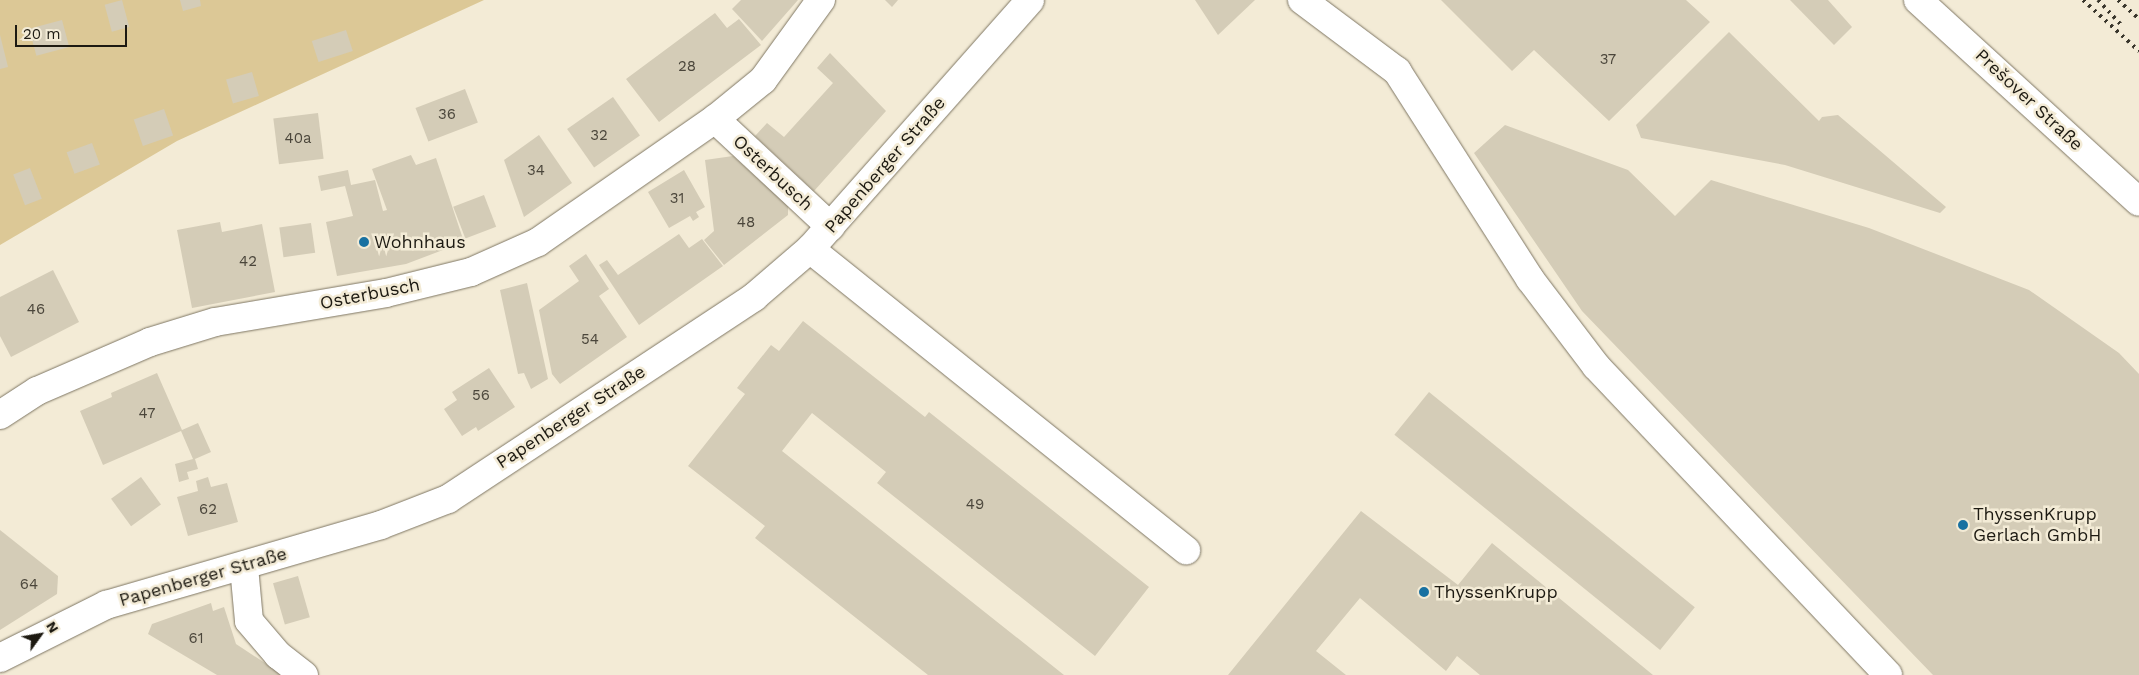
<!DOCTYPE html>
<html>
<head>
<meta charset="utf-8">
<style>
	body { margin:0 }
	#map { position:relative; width:2139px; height:675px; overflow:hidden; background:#f3ebd6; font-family:"Work Sans",sans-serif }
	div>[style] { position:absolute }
	.green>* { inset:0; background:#dcc896 }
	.building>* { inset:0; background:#d4ccb7; transform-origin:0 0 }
	.roads { filter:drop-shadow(0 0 1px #7e7663) drop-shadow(0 0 1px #7e7663) }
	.minor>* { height:28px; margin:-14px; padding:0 14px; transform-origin:14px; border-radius:14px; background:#fff }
	.rail>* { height:4px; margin-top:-2px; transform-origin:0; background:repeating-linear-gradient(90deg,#39362c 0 2.5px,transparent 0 7.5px) }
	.dots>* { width:14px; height:14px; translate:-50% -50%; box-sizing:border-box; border:2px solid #f3ebd6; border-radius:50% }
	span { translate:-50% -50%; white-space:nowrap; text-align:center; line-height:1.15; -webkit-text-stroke:5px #f3ebd6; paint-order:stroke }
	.number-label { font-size:15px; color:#4b463b }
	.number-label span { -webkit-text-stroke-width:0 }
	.street-label { font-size:18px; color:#1d1a12 }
	.poi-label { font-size:18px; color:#1d1a12 }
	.left { translate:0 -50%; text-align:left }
	.north { position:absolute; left:15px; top:610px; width:50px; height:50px; -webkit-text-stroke:4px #f3ebd6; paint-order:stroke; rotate:58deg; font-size:14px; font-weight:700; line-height:20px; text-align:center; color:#1d1a12 }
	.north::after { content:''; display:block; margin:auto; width:18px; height:22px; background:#1d1a12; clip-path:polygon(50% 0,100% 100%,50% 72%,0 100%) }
	.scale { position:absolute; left:15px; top:25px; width:112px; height:22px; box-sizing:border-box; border:2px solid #1d1a12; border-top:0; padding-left:6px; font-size:15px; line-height:18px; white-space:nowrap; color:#1d1a12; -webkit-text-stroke:4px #f3ebd6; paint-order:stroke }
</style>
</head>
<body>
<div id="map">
	<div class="green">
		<div style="clip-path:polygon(0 0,484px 0,177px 141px,0 245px)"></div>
	</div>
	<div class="building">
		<div style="left:122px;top:0;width:28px;height:18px;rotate:75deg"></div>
		<div style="clip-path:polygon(180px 0,200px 0,201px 6px,183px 11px)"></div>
		<div style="clip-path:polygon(741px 0,798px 0,762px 41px,732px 9px)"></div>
		<div style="clip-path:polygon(885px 0,898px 0,892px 7px)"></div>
		<div style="clip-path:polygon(1195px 0,1255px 0,1218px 35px)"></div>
		<div style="clip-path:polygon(1441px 0,1686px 0,1710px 22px,1609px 121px,1534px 50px,1512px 71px)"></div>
		<div style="clip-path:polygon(1790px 0,1828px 0,1852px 27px,1834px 45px)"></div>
		<div style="clip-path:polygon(715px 13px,727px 28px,739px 19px,761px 45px,659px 122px,626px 79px)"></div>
		<div style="left:62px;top:20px;width:28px;height:34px;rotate:75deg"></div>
		<div style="left:346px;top:30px;width:22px;height:36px;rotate:72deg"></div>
		<div style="clip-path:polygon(1729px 32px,1819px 121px,1822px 117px,1838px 115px,1946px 207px,1940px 213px,1785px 165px,1641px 138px,1636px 125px)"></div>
		<div style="clip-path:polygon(0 35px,8px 67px,0 69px)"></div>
		<div style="clip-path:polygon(830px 53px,886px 111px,814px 191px,755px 136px,767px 123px,784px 137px,833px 83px,817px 68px)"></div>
		<div style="left:252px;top:72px;width:25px;height:27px;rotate:74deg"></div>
		<div style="left:465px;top:89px;width:36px;height:53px;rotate:69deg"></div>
		<div style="left:613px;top:97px;width:47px;height:56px;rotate:55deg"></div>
		<div style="left:164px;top:109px;width:28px;height:32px;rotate:71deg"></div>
		<div style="left:318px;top:113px;width:46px;height:45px;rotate:83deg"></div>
		<div style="clip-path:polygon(1505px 125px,1628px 170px,1675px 216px,1711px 180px,1869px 228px,2029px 290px,2119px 353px,2139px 374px,2139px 675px,1933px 675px,1582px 311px,1474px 153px)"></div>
		<div style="clip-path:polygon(539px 135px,572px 183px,524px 217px,504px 160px)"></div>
		<div style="left:92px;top:143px;width:23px;height:27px;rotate:70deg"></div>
		<div style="clip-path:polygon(411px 155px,416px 165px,436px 158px,464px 242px,406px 264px,337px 276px,326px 222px,353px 216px,345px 186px,321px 191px,318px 176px,348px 170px,351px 185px,375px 180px,383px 211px,387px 210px,372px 169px)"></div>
		<div style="clip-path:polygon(733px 156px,788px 206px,788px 215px,724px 265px,704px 240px,714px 231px,705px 160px)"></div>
		<div style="left:30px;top:168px;width:33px;height:18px;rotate:69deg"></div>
		<div style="clip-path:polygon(684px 170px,705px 207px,696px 212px,699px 217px,693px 221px,690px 216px,669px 228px,648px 192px)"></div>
		<div style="left:484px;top:195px;width:34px;height:33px;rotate:69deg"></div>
		<div style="clip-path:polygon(220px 222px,222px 232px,262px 224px,275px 292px,192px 308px,177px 230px)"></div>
		<div style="left:311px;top:223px;width:30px;height:32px;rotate:82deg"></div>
		<div style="clip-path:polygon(679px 234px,689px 248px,702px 239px,723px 266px,639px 325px,599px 265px,607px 260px,618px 275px)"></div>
		<div style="clip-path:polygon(586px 254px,609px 289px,599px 296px,627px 337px,560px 384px,552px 374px,539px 310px,579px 281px,569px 266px)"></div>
		<div style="clip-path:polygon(53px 270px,79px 322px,11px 357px,0 336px,0 297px)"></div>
		<div style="clip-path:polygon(527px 283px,548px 379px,531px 389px,524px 373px,518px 374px,500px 290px)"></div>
		<div style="clip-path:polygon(803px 321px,925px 417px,929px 412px,1149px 587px,1095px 656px,877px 483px,886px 472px,812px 413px,782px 451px,1064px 675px,928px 675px,755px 538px,765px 526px,688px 466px,745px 394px,737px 388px,771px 345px,779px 351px)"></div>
		<div style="clip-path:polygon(489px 368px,515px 407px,478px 431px,476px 427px,462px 436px,444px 409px,457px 400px,452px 392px)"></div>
		<div style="clip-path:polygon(157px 373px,182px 430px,198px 423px,211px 452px,195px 459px,198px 469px,187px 472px,189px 479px,179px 482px,175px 464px,193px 459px,181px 431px,103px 465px,80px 411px,112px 397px,111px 393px)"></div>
		<div style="left:1429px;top:392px;width:342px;height:55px;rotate:39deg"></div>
		<div style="left:141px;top:477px;width:34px;height:37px;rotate:54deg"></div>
		<div style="clip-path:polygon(208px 477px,211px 487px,227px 483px,238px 522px,188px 536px,177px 497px,198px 491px,196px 481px)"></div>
		<div style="clip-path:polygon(1361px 511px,1458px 585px,1492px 543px,1653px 675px,1480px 675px,1457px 656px,1446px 671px,1360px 598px,1316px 651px,1346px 675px,1228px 675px)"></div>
		<div style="clip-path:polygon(0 530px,58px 576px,57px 594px,0 630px)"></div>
		<div style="left:298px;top:576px;width:43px;height:26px;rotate:74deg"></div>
		<div style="clip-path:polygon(211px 603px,213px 611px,224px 607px,236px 644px,283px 675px,217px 675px,148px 634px,152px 624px)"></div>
	</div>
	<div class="roads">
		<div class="minor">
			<div style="left:1302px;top:0;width:119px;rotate:36.8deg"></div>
			<div style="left:1397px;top:71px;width:247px;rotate:57.4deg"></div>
			<div style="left:1530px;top:279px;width:109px;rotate:52.8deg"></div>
			<div style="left:1596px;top:366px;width:425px;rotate:46.6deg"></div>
			<div style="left:1918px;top:0;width:299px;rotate:42.4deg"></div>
			<div style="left:715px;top:119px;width:158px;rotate:43deg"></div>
			<div style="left:810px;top:249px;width:482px;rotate:38.7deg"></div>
			<div style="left:0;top:415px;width:44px;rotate:-33deg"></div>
			<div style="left:37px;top:391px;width:123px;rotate:-23.4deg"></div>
			<div style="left:150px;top:342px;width:68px;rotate:-17.1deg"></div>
			<div style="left:215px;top:322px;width:173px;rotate:-9.6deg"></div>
			<div style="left:386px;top:293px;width:88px;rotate:-13.9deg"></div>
			<div style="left:471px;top:272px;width:73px;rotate:-24.1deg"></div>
			<div style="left:538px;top:242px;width:216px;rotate:-34.8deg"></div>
			<div style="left:715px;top:119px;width:62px;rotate:-39.1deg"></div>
			<div style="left:763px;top:80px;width:99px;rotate:-54.1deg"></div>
			<div style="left:244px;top:567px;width:54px;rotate:84.7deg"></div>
			<div style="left:249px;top:621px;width:45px;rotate:49.5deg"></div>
			<div style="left:278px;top:655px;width:33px;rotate:38deg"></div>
			<div style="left:0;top:658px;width:119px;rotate:-26.6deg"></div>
			<div style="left:106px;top:605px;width:286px;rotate:-16.2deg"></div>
			<div style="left:381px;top:525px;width:72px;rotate:-21.2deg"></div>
			<div style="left:448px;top:499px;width:367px;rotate:-33.4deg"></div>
			<div style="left:754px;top:297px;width:74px;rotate:-40.6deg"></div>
			<div style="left:810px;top:249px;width:332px;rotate:-48.5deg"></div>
		</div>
	</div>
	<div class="rail">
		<div style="left:2083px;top:0;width:76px;rotate:42.3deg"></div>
		<div style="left:2098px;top:0;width:33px;rotate:47deg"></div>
		<div style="left:2118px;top:0;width:28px;rotate:42deg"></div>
	</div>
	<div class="dots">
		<div style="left:364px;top:242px;background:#1971a1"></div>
		<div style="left:1963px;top:525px;background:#1971a1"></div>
		<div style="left:1424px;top:592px;background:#1971a1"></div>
	</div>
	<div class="number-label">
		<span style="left:1608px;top:60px">37</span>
		<span style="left:687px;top:67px">28</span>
		<span style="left:447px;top:115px">36</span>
		<span style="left:599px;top:136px">32</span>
		<span style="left:298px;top:139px">40a</span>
		<span style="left:536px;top:171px">34</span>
		<span style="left:677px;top:199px">31</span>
		<span style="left:746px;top:223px">48</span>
		<span style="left:248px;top:262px">42</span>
		<span style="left:36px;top:310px">46</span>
		<span style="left:590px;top:340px">54</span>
		<span style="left:481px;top:396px">56</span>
		<span style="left:147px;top:414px">47</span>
		<span style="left:975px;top:505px">49</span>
		<span style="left:208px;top:510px">62</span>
		<span style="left:29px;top:585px">64</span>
		<span style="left:196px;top:639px">61</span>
	</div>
	<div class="street-label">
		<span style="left:2029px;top:100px;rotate:43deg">Prešover Straße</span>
		<span style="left:885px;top:165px;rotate:-49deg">Papenberger Straße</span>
		<span style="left:773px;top:173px;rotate:43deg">Osterbusch</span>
		<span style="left:370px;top:294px;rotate:-11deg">Osterbusch</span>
		<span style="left:571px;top:417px;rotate:-33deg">Papenberger Straße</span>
		<span style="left:203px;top:577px;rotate:-16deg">Papenberger Straße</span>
	</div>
	<div class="poi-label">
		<span class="left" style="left:374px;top:242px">Wohnhaus</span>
		<span class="left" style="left:1973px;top:525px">ThyssenKrupp<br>Gerlach GmbH</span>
		<span class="left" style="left:1434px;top:592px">ThyssenKrupp</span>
	</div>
	<div class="north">N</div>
	<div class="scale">20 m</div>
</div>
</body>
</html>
